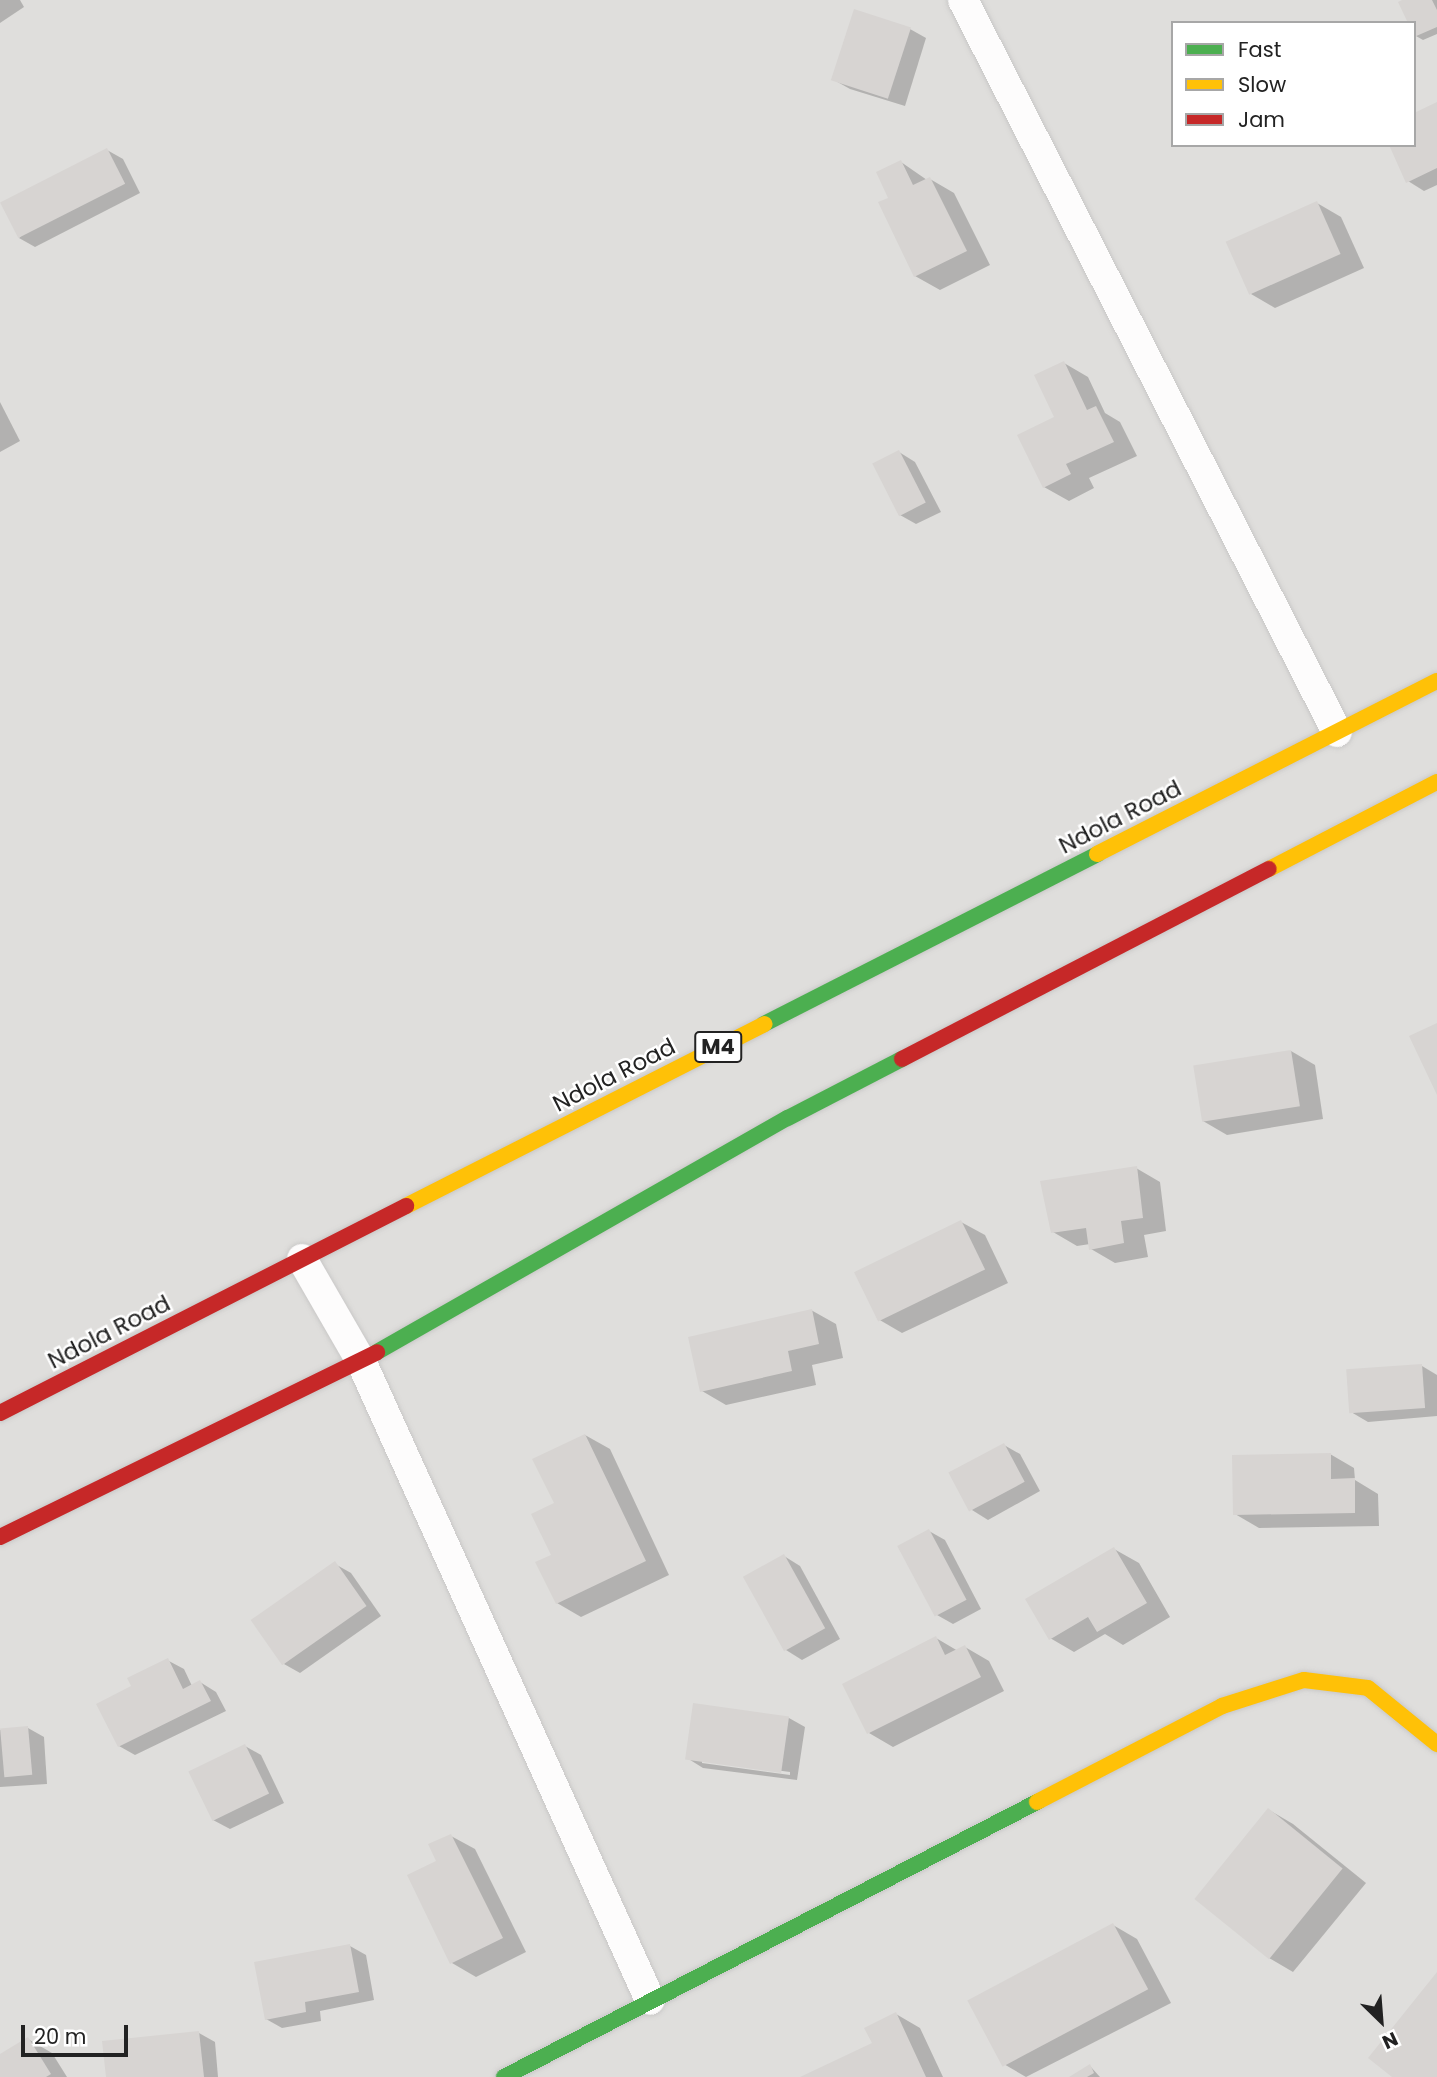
<!DOCTYPE html>
<html>
<head>
<meta charset="utf-8">
<style>
	body { margin:0 }
	#map { position:relative; width:1437px; height:2077px; overflow:hidden; background:#f0eeeb; font-family:Poppins,sans-serif }
	div>[style] { position:absolute }
	.residential>* { inset:0; background:#dfdedc }
	.shadow>* { inset:0; background:#0003 }
	.building>* { inset:0; background:#d7d4d2; transform-origin:0 0 }
	.roads { filter:drop-shadow(0 0 2px #c9c8c7) drop-shadow(0 0 2px #c9c8c7) }
	.street>* { height:30px; margin:-15px; padding:0 15px; transform-origin:15px; border-radius:15px; background:#fdfcfc }
	.fast>* { height:16px; margin:-8px; padding:0 8px; transform-origin:8px; border-radius:8px; background:#4caf50 }
	.slow>* { height:16px; margin:-8px; padding:0 8px; transform-origin:8px; border-radius:8px; background:#ffc107 }
	.jam>* { height:16px; margin:-8px; padding:0 8px; transform-origin:8px; border-radius:8px; background:#c62828 }
	span { translate:-50% -50%; white-space:nowrap; text-align:center; line-height:1.15; -webkit-text-stroke:5px #fff; paint-order:stroke }
	.shield-label span { padding:2px 5px; background:#fff; border:2px solid; border-radius:5px; -webkit-text-stroke-width:0 }
	.shield-label { font-size:21px; color:#222; font-weight:700 }
	.street-label { font-size:23px; color:#222 }
	.legend { position:absolute; left:1171px; top:21px; width:245px; height:126px; box-sizing:border-box; background:#fff; border:2px solid #a7a7a7; margin:0; padding:9px 12px; list-style:none; font-size:21px; color:#222 }
	.legend li { display:flex; align-items:center; gap:14px; height:35px }
	.legend b { width:35px; border:2px solid #a7a7a7 }
	.north { position:absolute; left:1346px; top:1986px; width:70px; height:70px; -webkit-text-stroke:5px #fff; paint-order:stroke; rotate:155deg; font-size:19px; font-weight:700; line-height:28px; text-align:center; color:#222 }
	.north::after { content:''; display:block; margin:auto; width:24px; height:32px; background:#222; clip-path:polygon(50% 0,100% 100%,50% 72%,0 100%) }
	.scale { position:absolute; left:21px; top:2025px; width:107px; height:32px; box-sizing:border-box; border:4px solid #222; border-top:0; padding-left:9px; font-size:21px; line-height:24px; white-space:nowrap; color:#222; -webkit-text-stroke:5px #fff; paint-order:stroke }
</style>
</head>
<body>
<div id="map">
	<div class="residential">
		<div style="clip-path:polygon(evenodd,0 0,1437px 0,1437px 2077px,0 2077px,0 0,1173px 23px,1414px 23px,1414px 145px,1173px 145px,1173px 23px)"></div>
	</div>
	<div class="shadow">
		<div style="clip-path:polygon(0 0,20px 0,24px 7px,0 23px)"></div>
		<div style="clip-path:polygon(1407px 0,1437px 0,1437px 34px,1423px 40px,1416px 36px)"></div>
		<div style="clip-path:polygon(910px 29px,926px 38px,905px 106px,850px 89px,834px 80px)"></div>
		<div style="clip-path:polygon(1437px 104px,1437px 185px,1424px 191px,1408px 181px,1414px 145px)"></div>
		<div style="clip-path:polygon(107px 150px,123px 159px,140px 193px,35px 247px,19px 238px)"></div>
		<div style="clip-path:polygon(901px 162px,927px 180px,930px 179px,954px 193px,990px 265px,940px 290px,915px 276px,890px 199px)"></div>
		<div style="clip-path:polygon(1317px 203px,1341px 217px,1364px 268px,1275px 308px,1251px 294px)"></div>
		<div style="clip-path:polygon(1064px 363px,1088px 377px,1105px 413px,1120px 422px,1137px 456px,1089px 478px,1094px 488px,1069px 501px,1044px 487px)"></div>
		<div style="clip-path:polygon(0 402px,20px 441px,0 452px)"></div>
		<div style="clip-path:polygon(899px 452px,915px 462px,941px 512px,916px 524px,900px 515px)"></div>
		<div style="clip-path:polygon(1291px 1051px,1315px 1065px,1323px 1119px,1227px 1135px,1203px 1121px)"></div>
		<div style="clip-path:polygon(1136px 1168px,1160px 1182px,1166px 1231px,1144px 1235px,1148px 1257px,1115px 1263px,1091px 1249px,1090px 1244px,1077px 1246px,1053px 1232px)"></div>
		<div style="clip-path:polygon(961px 1222px,985px 1235px,1008px 1283px,902px 1333px,878px 1319px)"></div>
		<div style="clip-path:polygon(811px 1310px,836px 1324px,843px 1358px,812px 1365px,816px 1385px,726px 1405px,702px 1391px)"></div>
		<div style="clip-path:polygon(1422px 1366px,1437px 1375px,1437px 1416px,1368px 1422px,1351px 1412px)"></div>
		<div style="clip-path:polygon(585px 1435px,610px 1449px,669px 1575px,581px 1617px,557px 1603px,554px 1556px,556px 1504px)"></div>
		<div style="clip-path:polygon(1004px 1445px,1020px 1454px,1040px 1491px,988px 1520px,972px 1510px)"></div>
		<div style="clip-path:polygon(1330px 1454px,1354px 1468px,1355px 1480px,1378px 1494px,1379px 1526px,1259px 1528px,1235px 1514px)"></div>
		<div style="clip-path:polygon(929px 1531px,945px 1540px,981px 1609px,953px 1624px,937px 1615px)"></div>
		<div style="clip-path:polygon(1114px 1549px,1139px 1563px,1170px 1617px,1123px 1645px,1105px 1634px,1074px 1652px,1050px 1638px)"></div>
		<div style="clip-path:polygon(784px 1556px,800px 1566px,840px 1639px,802px 1660px,786px 1650px)"></div>
		<div style="clip-path:polygon(335px 1564px,351px 1573px,381px 1616px,300px 1673px,284px 1664px)"></div>
		<div style="clip-path:polygon(936px 1638px,958px 1651px,965px 1647px,989px 1661px,1004px 1691px,893px 1747px,869px 1733px)"></div>
		<div style="clip-path:polygon(167px 1660px,184px 1669px,192px 1686px,200px 1682px,216px 1692px,226px 1711px,135px 1755px,119px 1746px,134px 1687px)"></div>
		<div style="clip-path:polygon(evenodd,789px 1718px,805px 1727px,797px 1780px,703px 1768px,687px 1758px,789px 1718px,702px 1760px,790px 1772px,790px 1775px,702px 1763px,702px 1760px)"></div>
		<div style="clip-path:polygon(28px 1728px,44px 1737px,47px 1784px,0 1787px,0 1730px)"></div>
		<div style="clip-path:polygon(245px 1746px,261px 1755px,284px 1803px,230px 1829px,213px 1820px)"></div>
		<div style="clip-path:polygon(1269px 1810px,1293px 1824px,1366px 1883px,1293px 1972px,1269px 1958px,1197px 1899px)"></div>
		<div style="clip-path:polygon(451px 1836px,475px 1849px,526px 1952px,476px 1977px,452px 1963px,438px 1862px)"></div>
		<div style="clip-path:polygon(1113px 1925px,1137px 1939px,1171px 2003px,1026px 2077px,1002px 2063px)"></div>
		<div style="clip-path:polygon(350px 1946px,366px 1955px,374px 2000px,320px 2011px,321px 2021px,282px 2028px,266px 2019px)"></div>
		<div style="clip-path:polygon(896px 2014px,920px 2028px,943px 2077px,804px 2077px,874px 2044px)"></div>
		<div style="clip-path:polygon(199px 2033px,215px 2042px,218px 2077px,107px 2077px)"></div>
		<div style="clip-path:polygon(28px 2039px,52px 2053px,67px 2077px,0 2077px,0 2056px)"></div>
		<div style="clip-path:polygon(1090px 2066px,1100px 2077px,1072px 2077px)"></div>
	</div>
	<div class="building">
		<div style="clip-path:polygon(1402px 0,1432px 0,1437px 10px,1437px 27px,1414px 37px,1414px 23px,1408px 23px,1398px 2px)"></div>
		<div style="left:854px;top:9px;width:60px;height:75px;rotate:18deg"></div>
		<div style="clip-path:polygon(1437px 102px,1437px 168px,1406px 183px,1389px 145px,1414px 145px,1414px 113px)"></div>
		<div style="left:107px;top:148px;width:40px;height:120px;rotate:63deg"></div>
		<div style="clip-path:polygon(901px 160px,913px 185px,930px 177px,967px 251px,914px 277px,878px 202px,888px 198px,876px 172px)"></div>
		<div style="left:1317px;top:201px;width:58px;height:100px;rotate:66deg"></div>
		<div style="clip-path:polygon(1064px 361px,1087px 410px,1096px 406px,1114px 442px,1066px 464px,1071px 474px,1043px 488px,1017px 435px,1054px 417px,1034px 375px)"></div>
		<div style="left:899px;top:450px;width:59px;height:30px;rotate:63deg"></div>
		<div style="clip-path:polygon(1437px 1023px,1437px 1095px,1409px 1036px)"></div>
		<div style="left:1291px;top:1050px;width:57px;height:99px;rotate:81deg"></div>
		<div style="clip-path:polygon(1137px 1166px,1143px 1218px,1121px 1221px,1124px 1243px,1089px 1250px,1086px 1228px,1051px 1233px,1040px 1181px)"></div>
		<div style="left:961px;top:1220px;width:55px;height:119px;rotate:64deg"></div>
		<div style="clip-path:polygon(812px 1309px,819px 1344px,788px 1351px,792px 1371px,700px 1392px,688px 1337px)"></div>
		<div style="left:1422px;top:1364px;width:44px;height:76px;rotate:86deg"></div>
		<div style="clip-path:polygon(585px 1434px,646px 1561px,556px 1604px,535px 1562px,551px 1555px,531px 1514px,554px 1503px,532px 1459px)"></div>
		<div style="left:1004px;top:1443px;width:44px;height:63px;rotate:62deg"></div>
		<div style="clip-path:polygon(1331px 1453px,1331px 1479px,1355px 1478px,1355px 1513px,1233px 1515px,1232px 1455px)"></div>
		<div style="left:929px;top:1529px;width:80px;height:36px;rotate:62deg"></div>
		<div style="clip-path:polygon(1114px 1547px,1147px 1603px,1097px 1632px,1088px 1617px,1049px 1640px,1025px 1599px)"></div>
		<div style="left:784px;top:1554px;width:85px;height:47px;rotate:61deg"></div>
		<div style="left:335px;top:1561px;width:55px;height:103px;rotate:55deg"></div>
		<div style="clip-path:polygon(936px 1636px,945px 1655px,965px 1645px,981px 1677px,867px 1734px,842px 1684px)"></div>
		<div style="clip-path:polygon(168px 1658px,183px 1689px,200px 1680px,211px 1701px,118px 1747px,96px 1704px,131px 1686px,127px 1678px)"></div>
		<div style="left:693px;top:1703px;width:97px;height:57px;rotate:8deg"></div>
		<div style="left:28px;top:1726px;width:49px;height:28px;rotate:85deg"></div>
		<div style="left:245px;top:1744px;width:55px;height:63px;rotate:64deg"></div>
		<div style="left:1268px;top:1808px;width:96px;height:117px;rotate:39deg"></div>
		<div style="clip-path:polygon(451px 1834px,503px 1938px,450px 1964px,407px 1875px,436px 1861px,428px 1844px)"></div>
		<div style="left:1113px;top:1923px;width:75px;height:165px;rotate:62deg"></div>
		<div style="clip-path:polygon(350px 1944px,359px 1992px,305px 2002px,306px 2012px,265px 2020px,254px 1962px)"></div>
		<div style="clip-path:polygon(1437px 1972px,1437px 2077px,1392px 2077px,1368px 2058px)"></div>
		<div style="clip-path:polygon(896px 2012px,926px 2077px,800px 2077px,872px 2043px,864px 2028px)"></div>
		<div style="clip-path:polygon(199px 2031px,204px 2077px,106px 2077px,102px 2041px)"></div>
		<div style="clip-path:polygon(28px 2037px,51px 2074px,46px 2077px,0 2077px,0 2054px)"></div>
		<div style="clip-path:polygon(1090px 2064px,1094px 2073px,1087px 2077px,1069px 2077px)"></div>
	</div>
	<div class="roads">
		<div class="street">
			<div style="left:963px;top:0;width:822px;rotate:62.94deg"></div>
			<div style="left:302px;top:1259px;width:118px;rotate:60deg"></div>
			<div style="left:361px;top:1361px;width:701px;rotate:65.66deg"></div>
		</div>
		<div class="fast">
			<div style="left:764px;top:1024px;width:374px;rotate:-27deg"></div>
			<div style="left:377px;top:1352px;width:473px;rotate:-29.7deg"></div>
			<div style="left:788px;top:1118px;width:128px;rotate:-27.4deg"></div>
			<div style="left:504px;top:2077px;width:600px;rotate:-27.29deg"></div>
		</div>
		<div class="slow">
			<div style="left:1097px;top:854px;width:381px;rotate:-27deg"></div>
			<div style="left:1269px;top:869px;width:189px;rotate:-27.4deg"></div>
			<div style="left:406px;top:1206px;width:402px;rotate:-26.9deg"></div>
			<div style="left:1037px;top:1802px;width:208px;rotate:-27.4deg"></div>
			<div style="left:1222px;top:1706px;width:86px;rotate:-17.6deg"></div>
			<div style="left:1304px;top:1680px;width:64px;rotate:7.1deg"></div>
			<div style="left:1368px;top:1688px;width:89px;rotate:39.1deg"></div>
		</div>
		<div class="jam">
			<div style="left:902px;top:1059px;width:413px;rotate:-27.4deg"></div>
			<div style="left:0;top:1413px;width:456px;rotate:-27deg"></div>
			<div style="left:0;top:1537px;width:420px;rotate:-26.1deg"></div>
		</div>
	</div>
	<div class="shield-label">
		<span style="left:718px;top:1047px">M4</span>
	</div>
	<div class="street-label">
		<span style="left:1120px;top:817px;rotate:-27deg">Ndola Road</span>
		<span style="left:614px;top:1075px;rotate:-27deg">Ndola Road</span>
		<span style="left:109px;top:1332px;rotate:-27deg">Ndola Road</span>
	</div>
	<ul class="legend">
	<li><b style="height:9px;background:#4caf50"></b>Fast</li>
	<li><b style="height:9px;background:#ffc107"></b>Slow</li>
	<li><b style="height:9px;background:#c62828"></b>Jam</li>
	</ul>
	<div class="north">N</div>
	<div class="scale">20 m</div>
</div>
</body>
</html>
